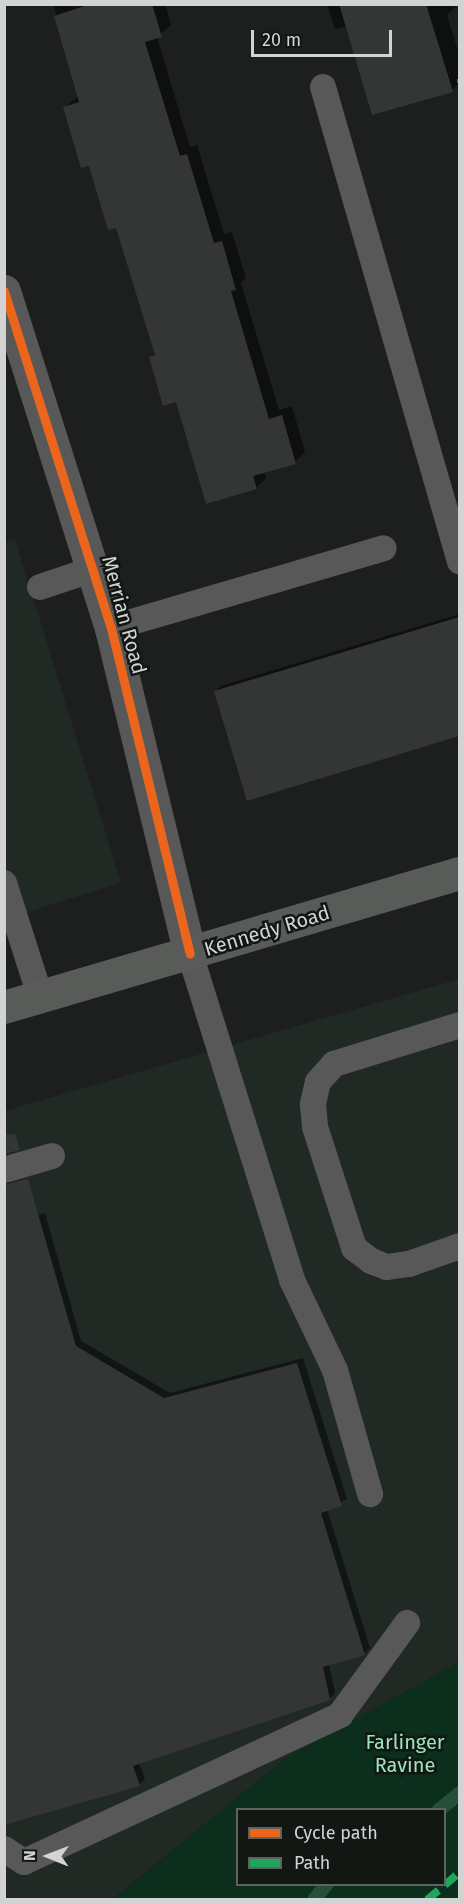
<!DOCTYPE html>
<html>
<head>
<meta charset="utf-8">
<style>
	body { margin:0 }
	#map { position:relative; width:464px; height:1904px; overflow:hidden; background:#1c1f1d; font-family:"Fira Sans",sans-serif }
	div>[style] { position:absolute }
	.built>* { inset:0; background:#212924 }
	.green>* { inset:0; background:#0b2e1d }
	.shadow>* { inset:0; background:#0007 }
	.stream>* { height:14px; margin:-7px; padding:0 7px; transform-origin:7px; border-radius:7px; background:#264f39 }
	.building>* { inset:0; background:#343635 }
	.path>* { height:4px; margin-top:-2px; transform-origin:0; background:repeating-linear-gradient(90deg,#5c5d5c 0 3px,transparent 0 7.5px) }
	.service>* { height:26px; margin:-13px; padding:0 13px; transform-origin:13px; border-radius:13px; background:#585858 }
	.minor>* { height:33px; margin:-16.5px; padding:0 16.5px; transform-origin:16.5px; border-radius:16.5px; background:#585858 }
	.secondary>* { height:33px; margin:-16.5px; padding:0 16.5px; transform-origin:16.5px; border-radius:16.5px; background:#595b59 }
	.quiet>* { height:8px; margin-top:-4px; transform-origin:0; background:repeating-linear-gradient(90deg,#20a55d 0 15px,transparent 0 23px) }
	.cycleway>* { height:9px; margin:-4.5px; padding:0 4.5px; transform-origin:4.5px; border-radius:4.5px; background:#eb651d }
	span { translate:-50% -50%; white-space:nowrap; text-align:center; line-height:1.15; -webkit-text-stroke:5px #121714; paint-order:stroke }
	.street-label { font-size:20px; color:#d1d4d2 }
	.park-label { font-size:20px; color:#9ce5bb }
	.frame { position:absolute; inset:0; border:6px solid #d1d4d2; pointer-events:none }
	.legend { position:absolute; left:236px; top:1808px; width:210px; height:78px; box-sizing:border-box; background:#121714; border:2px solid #5e6360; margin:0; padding:8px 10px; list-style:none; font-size:18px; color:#d1d4d2 }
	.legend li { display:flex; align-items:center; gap:12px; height:30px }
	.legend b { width:30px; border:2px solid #5e6360 }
	.north { position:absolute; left:18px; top:1826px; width:60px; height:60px; -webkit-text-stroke:4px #121714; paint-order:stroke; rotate:271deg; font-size:16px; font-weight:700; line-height:24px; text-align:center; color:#d1d4d2 }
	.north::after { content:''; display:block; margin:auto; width:21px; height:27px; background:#d1d4d2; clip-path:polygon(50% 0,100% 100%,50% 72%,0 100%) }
	.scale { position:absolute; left:251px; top:30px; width:141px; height:27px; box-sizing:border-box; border:3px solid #d1d4d2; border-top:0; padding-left:8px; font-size:18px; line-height:21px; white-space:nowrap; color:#d1d4d2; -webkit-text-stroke:4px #121714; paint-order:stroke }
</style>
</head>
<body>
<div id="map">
	<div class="built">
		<div style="clip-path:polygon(15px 539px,121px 883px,5px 919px,4px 543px)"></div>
		<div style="clip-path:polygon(459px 979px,459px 1662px,286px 1758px,113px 1899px,5px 1899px,4px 1111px)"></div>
	</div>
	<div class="green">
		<div style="clip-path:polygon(evenodd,459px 1662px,459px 1899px,113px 1900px,286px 1758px,459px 1662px,237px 1810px,444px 1810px,444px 1884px,237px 1884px,237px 1810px)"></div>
	</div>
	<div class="shadow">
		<div style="clip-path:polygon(53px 4px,165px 4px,171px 25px,157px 37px,190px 147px,197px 145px,224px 234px,232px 232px,246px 278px,241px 283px,279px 410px,292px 406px,305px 452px,295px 462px,264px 471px,266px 478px,256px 488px,177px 400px,150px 357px,155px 353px,117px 226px,65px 107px,79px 96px)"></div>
		<div style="clip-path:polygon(327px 4px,458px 4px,447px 15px,460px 57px,460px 83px,452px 90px,347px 26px,335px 29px)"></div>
		<div style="clip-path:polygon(460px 614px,460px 735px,248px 799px,216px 691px,221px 686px)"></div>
		<div style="clip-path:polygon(45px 1213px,81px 1341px,170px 1393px,303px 1358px,347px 1499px,327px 1509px,370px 1648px,364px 1654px,329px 1664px,335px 1693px,329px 1699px,139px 1763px,145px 1779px,139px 1785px,4px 1823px,4px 1225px)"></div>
	</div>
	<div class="stream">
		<div style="left:439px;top:1810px;width:27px;rotate:-39deg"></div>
		<div style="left:314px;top:1900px;width:21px;rotate:-51deg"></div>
	</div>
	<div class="building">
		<div style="clip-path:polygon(91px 4px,152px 4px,162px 37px,145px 42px,180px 156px,187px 154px,214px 243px,222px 241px,236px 290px,231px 291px,269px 419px,282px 415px,296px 464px,253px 476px,257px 489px,206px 504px,176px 402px,163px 406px,149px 357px,155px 355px,116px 228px,108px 230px,89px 166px,81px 168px,63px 107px,79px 102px,54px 16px)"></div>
		<div style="clip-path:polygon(339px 4px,426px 4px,453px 92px,372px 115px)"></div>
		<div style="clip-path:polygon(459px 617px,459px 736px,247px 801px,214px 691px)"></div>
		<div style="clip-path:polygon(15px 1134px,20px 1150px,4px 1154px,4px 1135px)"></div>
		<div style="clip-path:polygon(28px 1179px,76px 1346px,164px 1398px,297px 1363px,342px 1506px,321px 1513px,365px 1655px,323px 1667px,330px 1700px,133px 1766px,140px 1786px,4px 1825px,4px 1185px)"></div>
	</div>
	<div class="path">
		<div style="left:457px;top:81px;width:3px"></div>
	</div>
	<div class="service">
		<div style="left:323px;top:87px;width:494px;rotate:73.9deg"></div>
		<div style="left:40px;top:587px;width:57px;rotate:-18.4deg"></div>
		<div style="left:111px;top:628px;width:284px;rotate:-16.3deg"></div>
		<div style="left:4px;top:883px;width:119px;rotate:72.3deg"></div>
		<div style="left:190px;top:954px;width:342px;rotate:72.6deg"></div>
		<div style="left:292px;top:1280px;width:100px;rotate:64.5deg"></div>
		<div style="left:335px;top:1370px;width:129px;rotate:74.2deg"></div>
		<div style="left:460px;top:1025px;width:132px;rotate:162.8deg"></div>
		<div style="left:334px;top:1064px;width:24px;rotate:132deg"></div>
		<div style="left:318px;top:1082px;width:23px;rotate:103deg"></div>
		<div style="left:313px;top:1104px;width:23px;rotate:85deg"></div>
		<div style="left:315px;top:1127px;width:127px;rotate:72.1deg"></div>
		<div style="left:354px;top:1248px;width:21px;rotate:37deg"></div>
		<div style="left:371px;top:1261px;width:17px;rotate:21deg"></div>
		<div style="left:387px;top:1267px;width:22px;rotate:-8deg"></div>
		<div style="left:409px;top:1264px;width:54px;rotate:-19.4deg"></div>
		<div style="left:4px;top:1170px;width:50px;rotate:-16.3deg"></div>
		<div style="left:4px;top:1849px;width:24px;rotate:33deg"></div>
		<div style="left:24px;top:1862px;width:349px;rotate:-24.9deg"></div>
		<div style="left:340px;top:1715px;width:114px;rotate:-53.9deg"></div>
	</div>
	<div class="minor">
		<div style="left:4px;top:291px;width:354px;rotate:72.4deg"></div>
		<div style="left:111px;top:628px;width:335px;rotate:76.4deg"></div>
	</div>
	<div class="secondary">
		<div style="left:4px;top:1007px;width:475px;rotate:-16.4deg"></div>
	</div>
	<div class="quiet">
		<div style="left:427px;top:1900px;width:43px;rotate:-40.3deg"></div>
	</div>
	<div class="cycleway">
		<div style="left:4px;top:291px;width:354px;rotate:72.4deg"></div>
		<div style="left:111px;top:628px;width:335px;rotate:76.4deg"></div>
	</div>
	<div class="street-label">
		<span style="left:124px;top:615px;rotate:75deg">Merrian Road</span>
		<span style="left:267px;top:931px;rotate:-17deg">Kennedy Road</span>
	</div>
	<div class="park-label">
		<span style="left:405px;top:1754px">Farlinger<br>Ravine</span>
	</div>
	<div class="frame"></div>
	<ul class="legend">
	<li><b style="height:8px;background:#eb651d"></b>Cycle path</li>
	<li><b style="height:8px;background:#20a55d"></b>Path</li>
	</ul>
	<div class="north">N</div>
	<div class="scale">20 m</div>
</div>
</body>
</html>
